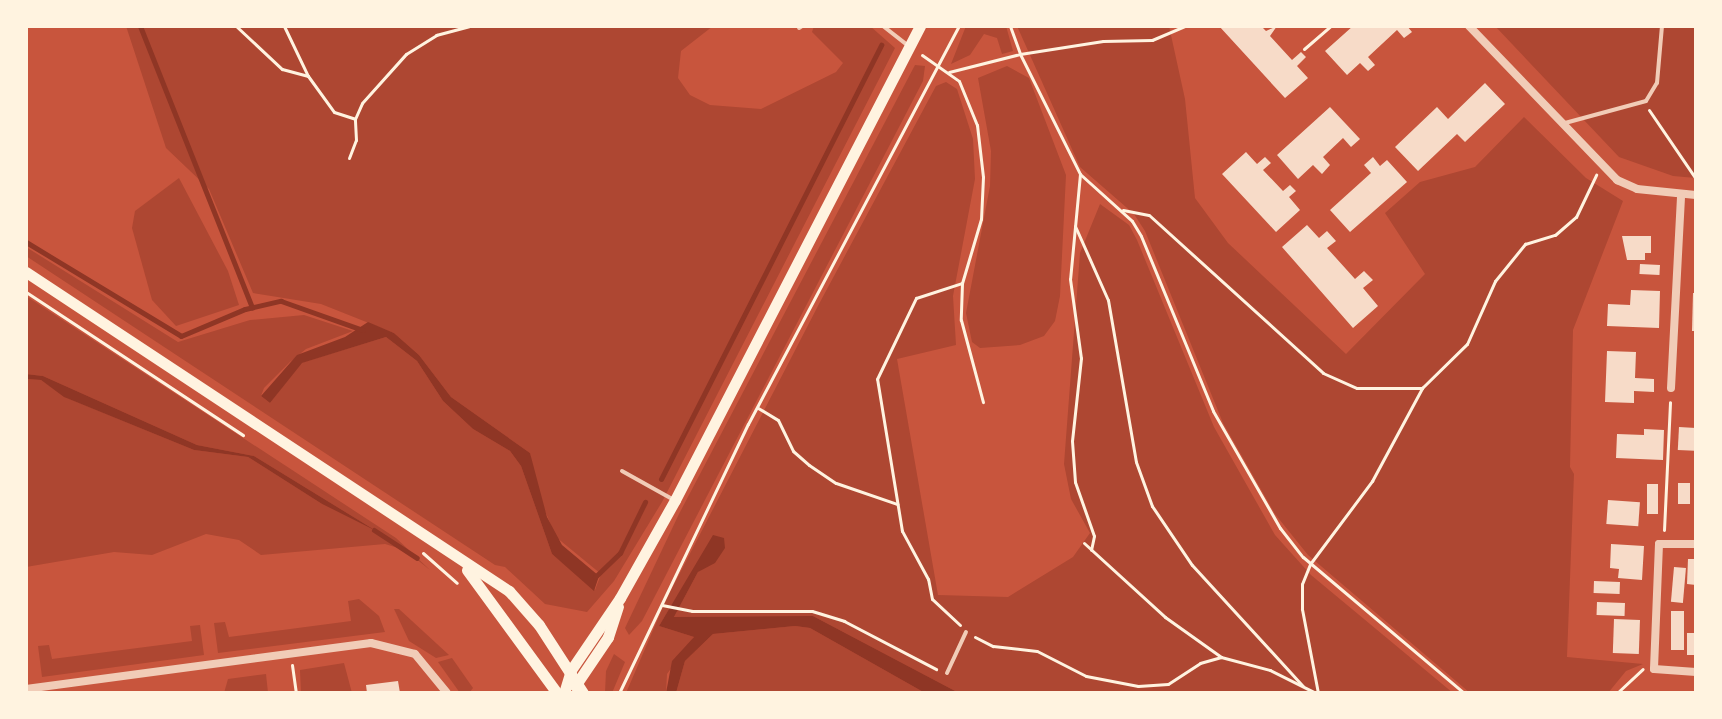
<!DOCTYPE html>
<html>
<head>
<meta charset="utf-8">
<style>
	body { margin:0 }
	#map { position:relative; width:1722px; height:719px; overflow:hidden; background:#c8553d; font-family:Merriweather,serif }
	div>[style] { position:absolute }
	.green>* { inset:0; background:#ae4732 }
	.water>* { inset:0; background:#8f3625 }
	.stream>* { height:5px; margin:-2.5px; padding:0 2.5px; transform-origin:2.5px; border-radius:2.5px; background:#8f3625 }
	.building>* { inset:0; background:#f7dbc8; transform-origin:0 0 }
	.path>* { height:3px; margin:-1.5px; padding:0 1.5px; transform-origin:1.5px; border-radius:1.5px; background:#fff3e0 }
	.service>* { height:4px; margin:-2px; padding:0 2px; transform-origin:2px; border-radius:2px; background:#f1ccb7 }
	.minor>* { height:8px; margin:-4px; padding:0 4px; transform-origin:4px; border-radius:4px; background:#f1ccb7 }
	.secondary>* { height:11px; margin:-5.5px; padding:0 5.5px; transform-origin:5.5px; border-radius:5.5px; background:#fff3e0 }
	span { translate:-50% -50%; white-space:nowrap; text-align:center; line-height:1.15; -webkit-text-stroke:8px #fff3e0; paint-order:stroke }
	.frame { position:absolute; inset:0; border:28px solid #fff3e0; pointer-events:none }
</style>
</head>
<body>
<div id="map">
	<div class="green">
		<div style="clip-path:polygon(126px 26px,713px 26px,681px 51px,678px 78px,690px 95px,710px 105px,761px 109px,836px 72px,843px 63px,812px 32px,814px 26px,870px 26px,895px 48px,662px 502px,614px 581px,587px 612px,545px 604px,505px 567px,495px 565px,26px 256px,26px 247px,178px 342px,250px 320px,304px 315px,353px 331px,306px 349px,290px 362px,264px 388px,261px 396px,270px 403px,301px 363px,386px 337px,417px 361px,443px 401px,473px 429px,510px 451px,521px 466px,552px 554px,595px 590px,601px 574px,556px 537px,535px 487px,530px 453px,451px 397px,419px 355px,394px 333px,321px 304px,253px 293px,209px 189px,166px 148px)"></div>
		<div style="clip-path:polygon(966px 26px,1006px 26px,1013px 51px,1002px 54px,997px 38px,984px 34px,970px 55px,951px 64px)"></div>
		<div style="clip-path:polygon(1017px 26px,1169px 26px,1185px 99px,1195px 198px,1228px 243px,1346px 354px,1425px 274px,1385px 213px,1420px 182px,1475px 167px,1524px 117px,1586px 178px,1623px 201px,1573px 330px,1570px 467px,1574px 474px,1567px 657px,1643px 664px,1626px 671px,1608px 693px,1470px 693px,1308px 555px,1275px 514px,1223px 423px,1145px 231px,1134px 214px,1080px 167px)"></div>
		<div style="clip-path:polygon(1495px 26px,1696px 26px,1696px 178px,1673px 176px,1619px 157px)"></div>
		<div style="clip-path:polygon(915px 65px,925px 66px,923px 81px,642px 621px,629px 635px,625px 628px,679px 514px)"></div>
		<div style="clip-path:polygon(1007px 66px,1029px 78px,1066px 175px,1060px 296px,1055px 321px,1044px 336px,1020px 345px,980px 348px,972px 342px,966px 313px,990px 186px,991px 151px,978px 78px)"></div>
		<div style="clip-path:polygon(946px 82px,957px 89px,973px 139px,975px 179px,953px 296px,956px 345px,897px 359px,938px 595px,1008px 597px,1073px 557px,1090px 533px,1071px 499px,1064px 464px,1080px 253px,1100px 204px,1129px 225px,1137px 240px,1214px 427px,1275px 535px,1311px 575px,1453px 693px,959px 693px,813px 616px,674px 617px,698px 572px,721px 553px,706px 549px,659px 626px,694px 637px,667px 674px,666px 693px,626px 693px,666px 600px,819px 304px,936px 86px)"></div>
		<div style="clip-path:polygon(179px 178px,228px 271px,239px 305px,176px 326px,152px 300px,132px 228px,135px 211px)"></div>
		<div style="clip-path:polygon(26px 296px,396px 538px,430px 570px,405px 550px,385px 544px,261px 555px,239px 540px,206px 534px,152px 555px,114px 552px,26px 567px,26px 379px,41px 380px,67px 398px,194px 450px,248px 457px,322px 504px,378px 532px,254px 456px,197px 445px,43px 376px,26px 374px)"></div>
		<div style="clip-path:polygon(359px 599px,379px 616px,385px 632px,218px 653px,214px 623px,225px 622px,229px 637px,351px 621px,348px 601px)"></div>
		<div style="clip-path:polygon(394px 609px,399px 609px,449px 655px,436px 658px,409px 641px)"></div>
		<div style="clip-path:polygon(200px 625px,204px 655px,42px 677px,38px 646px,49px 645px,52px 659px,192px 641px,190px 626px)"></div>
		<div style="clip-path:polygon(795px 626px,810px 628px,925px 693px,676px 693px,685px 661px,713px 634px)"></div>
		<div style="clip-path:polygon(614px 654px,625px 662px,612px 693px,605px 693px,606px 671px)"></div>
		<div style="clip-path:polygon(452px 658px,473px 688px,469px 693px,460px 693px,438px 662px)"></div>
		<div style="clip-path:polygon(344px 663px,352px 693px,301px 693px,300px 670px)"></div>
		<div style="clip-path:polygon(266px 674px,268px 693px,224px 693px,228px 679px)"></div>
	</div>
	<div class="water">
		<div style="clip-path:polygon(368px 322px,394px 333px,419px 355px,451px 397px,530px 453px,547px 517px,562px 545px,599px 576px,594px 591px,552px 554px,521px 466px,510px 451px,473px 429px,443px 401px,417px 361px,386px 337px,302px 363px,270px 403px,261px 396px,297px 355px,345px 337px)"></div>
		<div style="clip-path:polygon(26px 374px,43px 376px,197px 445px,254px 456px,378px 532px,322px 504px,248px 457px,194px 450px,64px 397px,41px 380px,26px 379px)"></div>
		<div style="clip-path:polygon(713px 535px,724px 538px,725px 548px,715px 563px,698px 572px,674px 617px,813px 616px,959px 693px,925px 693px,810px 628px,795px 626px,713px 634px,685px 661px,676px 693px,666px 693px,672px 661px,694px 637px,659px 626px)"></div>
	</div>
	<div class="stream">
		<div style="left:140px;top:26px;width:303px;rotate:68.3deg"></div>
		<div style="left:26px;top:242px;width:181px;rotate:31.2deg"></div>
		<div style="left:181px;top:336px;width:69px;rotate:-22.9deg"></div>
		<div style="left:245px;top:309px;width:37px;rotate:-13deg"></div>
		<div style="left:281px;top:301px;width:87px;rotate:19.5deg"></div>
		<div style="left:661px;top:479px;width:487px;rotate:-63.1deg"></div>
		<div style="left:374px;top:530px;width:51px;rotate:33.1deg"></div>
		<div style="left:595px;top:577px;width:35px;rotate:-44deg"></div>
		<div style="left:620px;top:553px;width:57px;rotate:-63.9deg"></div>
	</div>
	<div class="building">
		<div style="clip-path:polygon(1219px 26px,1261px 26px,1266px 31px,1277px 26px,1270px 36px,1292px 60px,1301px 52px,1306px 57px,1297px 66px,1308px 78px,1285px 98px)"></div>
		<div style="clip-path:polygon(1353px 26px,1407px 26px,1412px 32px,1404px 38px,1397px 30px,1368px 57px,1375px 65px,1368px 71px,1360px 63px,1347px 75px,1325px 51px)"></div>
		<div style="clip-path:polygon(1485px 83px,1505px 104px,1465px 142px,1457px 134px,1418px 171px,1395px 147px,1437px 107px,1448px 119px)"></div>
		<div style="clip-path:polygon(1330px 107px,1360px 139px,1351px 147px,1343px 138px,1323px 157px,1330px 165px,1322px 174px,1313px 165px,1298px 179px,1277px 155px)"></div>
		<div style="clip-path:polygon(1246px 152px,1257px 164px,1265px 157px,1271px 163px,1263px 170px,1283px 191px,1290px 185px,1296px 191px,1289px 197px,1300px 210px,1276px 232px,1222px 174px)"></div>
		<div style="clip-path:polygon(1373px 157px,1380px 166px,1387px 160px,1407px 182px,1350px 232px,1330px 210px,1371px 173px,1364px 165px)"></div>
		<div style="clip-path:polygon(1307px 225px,1319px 238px,1327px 231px,1336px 241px,1327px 248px,1355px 279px,1364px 271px,1373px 280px,1363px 288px,1378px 306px,1353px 328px,1282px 247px)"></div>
		<div style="clip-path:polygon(1622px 236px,1651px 236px,1651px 253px,1645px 253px,1645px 260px,1627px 260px)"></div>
		<div style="left:1640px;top:264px;width:20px;height:10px;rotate:3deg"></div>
		<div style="clip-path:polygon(1631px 290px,1660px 291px,1659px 328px,1607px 326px,1608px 304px,1630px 305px)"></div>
		<div style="clip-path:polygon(1693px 293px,1696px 293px,1696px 331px,1692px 331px)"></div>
		<div style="clip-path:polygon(1607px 351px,1636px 352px,1635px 378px,1654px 379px,1654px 392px,1634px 391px,1634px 403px,1605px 402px)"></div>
		<div style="left:1679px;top:427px;width:17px;height:23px;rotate:3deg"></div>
		<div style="clip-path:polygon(1644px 429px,1664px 430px,1663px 460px,1616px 458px,1617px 434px,1644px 435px)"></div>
		<div style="left:1678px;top:483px;width:12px;height:21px"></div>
		<div style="left:1647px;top:484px;width:11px;height:30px"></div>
		<div style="left:1608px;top:500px;width:32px;height:24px;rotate:4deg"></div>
		<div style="clip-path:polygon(1611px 544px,1644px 546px,1642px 580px,1618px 578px,1619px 569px,1610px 568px)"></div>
		<div style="clip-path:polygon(1688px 559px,1696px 559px,1696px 585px,1687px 584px)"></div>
		<div style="left:1674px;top:567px;width:12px;height:35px;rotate:5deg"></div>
		<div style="left:1594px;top:581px;width:26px;height:12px;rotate:2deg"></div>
		<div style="left:1597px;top:602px;width:28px;height:13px;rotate:2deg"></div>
		<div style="left:1671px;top:611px;width:13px;height:39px"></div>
		<div style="left:1614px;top:619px;width:26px;height:34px;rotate:2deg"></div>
		<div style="left:1687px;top:633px;width:9px;height:22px"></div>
		<div style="clip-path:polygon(398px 681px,400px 693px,367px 693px,366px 685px)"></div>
	</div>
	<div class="path">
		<div style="left:236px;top:26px;width:63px;rotate:43.1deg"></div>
		<div style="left:282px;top:69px;width:27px;rotate:15deg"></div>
		<div style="left:284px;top:26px;width:55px;rotate:64.4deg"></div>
		<div style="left:308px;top:76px;width:44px;rotate:54.2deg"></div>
		<div style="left:334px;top:112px;width:22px;rotate:18deg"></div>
		<div style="left:355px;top:119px;width:17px;rotate:-66deg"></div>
		<div style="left:362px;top:103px;width:66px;rotate:-48.1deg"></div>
		<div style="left:406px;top:54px;width:36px;rotate:-32deg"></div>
		<div style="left:436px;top:35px;width:34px;rotate:-15deg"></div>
		<div style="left:1010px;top:26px;width:30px;rotate:70deg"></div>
		<div style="left:1020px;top:54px;width:84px;rotate:-8.9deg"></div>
		<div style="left:1103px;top:41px;width:49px;rotate:-1.2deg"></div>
		<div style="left:1152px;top:40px;width:36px;rotate:-23deg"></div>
		<div style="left:1304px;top:49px;width:35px;rotate:-41deg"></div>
		<div style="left:922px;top:55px;width:45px;rotate:35.1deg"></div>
		<div style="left:959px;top:81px;width:48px;rotate:67.8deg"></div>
		<div style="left:977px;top:125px;width:52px;rotate:83.4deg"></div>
		<div style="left:983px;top:177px;width:42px;rotate:92.7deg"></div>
		<div style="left:981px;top:219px;width:67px;rotate:106.5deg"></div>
		<div style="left:962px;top:283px;width:37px;rotate:92deg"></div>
		<div style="left:961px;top:320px;width:85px;rotate:75deg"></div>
		<div style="left:949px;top:72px;width:73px;rotate:-14.2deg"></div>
		<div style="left:1020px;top:54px;width:134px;rotate:63.4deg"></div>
		<div style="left:1080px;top:174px;width:70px;rotate:42.1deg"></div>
		<div style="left:1132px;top:221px;width:17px;rotate:59deg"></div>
		<div style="left:1141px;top:236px;width:189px;rotate:67.6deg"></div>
		<div style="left:1213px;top:411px;width:135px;rotate:60.2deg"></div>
		<div style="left:1280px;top:528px;width:37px;rotate:52deg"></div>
		<div style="left:1303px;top:557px;width:211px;rotate:40.2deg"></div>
		<div style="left:1649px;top:110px;width:83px;rotate:55.7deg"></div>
		<div style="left:349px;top:158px;width:19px;rotate:-69deg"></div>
		<div style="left:356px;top:140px;width:21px;rotate:-93deg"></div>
		<div style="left:1080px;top:174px;width:105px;rotate:95.4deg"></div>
		<div style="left:1070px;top:279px;width:80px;rotate:82.1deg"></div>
		<div style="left:1081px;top:358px;width:83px;rotate:96.2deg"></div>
		<div style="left:1072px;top:441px;width:41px;rotate:85.8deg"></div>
		<div style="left:1075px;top:482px;width:57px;rotate:70.6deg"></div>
		<div style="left:1094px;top:536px;width:14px;rotate:102deg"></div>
		<div style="left:1123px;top:210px;width:26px;rotate:11deg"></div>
		<div style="left:1149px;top:215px;width:235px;rotate:42.2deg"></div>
		<div style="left:1323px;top:373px;width:37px;rotate:24deg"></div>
		<div style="left:1357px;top:388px;width:65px"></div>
		<div style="left:1075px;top:226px;width:81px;rotate:66deg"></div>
		<div style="left:1108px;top:300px;width:164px;rotate:80.2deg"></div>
		<div style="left:1136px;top:462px;width:47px;rotate:70deg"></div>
		<div style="left:1152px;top:506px;width:71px;rotate:55.9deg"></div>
		<div style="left:1192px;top:565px;width:164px;rotate:47.5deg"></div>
		<div style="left:26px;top:292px;width:260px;rotate:33.4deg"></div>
		<div style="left:758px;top:408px;width:23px;rotate:31deg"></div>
		<div style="left:778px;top:420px;width:34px;rotate:64deg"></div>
		<div style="left:793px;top:451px;width:21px;rotate:41deg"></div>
		<div style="left:809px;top:465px;width:32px;rotate:34deg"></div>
		<div style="left:836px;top:483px;width:65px;rotate:19deg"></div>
		<div style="left:1664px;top:530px;width:128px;rotate:-87.3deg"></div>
		<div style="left:1084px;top:543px;width:110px;rotate:42.4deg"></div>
		<div style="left:1165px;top:617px;width:69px;rotate:35.5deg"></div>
		<div style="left:1221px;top:657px;width:51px;rotate:14.9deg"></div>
		<div style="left:1270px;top:670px;width:51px;rotate:26.6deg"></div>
		<div style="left:423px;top:553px;width:45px;rotate:41.4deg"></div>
		<div style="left:662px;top:605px;width:31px;rotate:11deg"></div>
		<div style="left:692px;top:611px;width:120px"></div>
		<div style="left:812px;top:611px;width:34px;rotate:17deg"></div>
		<div style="left:844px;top:621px;width:104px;rotate:27.6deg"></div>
		<div style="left:960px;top:625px;width:38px;rotate:-137deg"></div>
		<div style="left:932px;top:599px;width:20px;rotate:-101deg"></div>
		<div style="left:928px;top:579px;width:55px;rotate:-118.4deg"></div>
		<div style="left:902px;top:531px;width:154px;rotate:-99.3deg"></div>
		<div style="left:877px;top:379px;width:90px;rotate:-64.3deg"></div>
		<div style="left:916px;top:298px;width:48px;rotate:-18.1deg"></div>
		<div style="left:975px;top:637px;width:20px;rotate:27deg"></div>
		<div style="left:993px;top:646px;width:44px;rotate:6.5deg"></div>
		<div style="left:1037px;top:651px;width:55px;rotate:27deg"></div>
		<div style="left:1086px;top:676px;width:53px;rotate:10.9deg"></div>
		<div style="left:1138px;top:686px;width:30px;rotate:-4deg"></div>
		<div style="left:1168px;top:684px;width:38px;rotate:-33deg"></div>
		<div style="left:1200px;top:663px;width:22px;rotate:-16deg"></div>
		<div style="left:292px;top:665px;width:28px;rotate:82deg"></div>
		<div style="left:619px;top:693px;width:298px;rotate:-64.4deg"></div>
		<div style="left:748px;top:424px;width:450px;rotate:-62.1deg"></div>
		<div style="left:1318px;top:693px;width:86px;rotate:-100.8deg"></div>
		<div style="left:1302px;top:609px;width:25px;rotate:-90deg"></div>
		<div style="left:1302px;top:584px;width:22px;rotate:-68deg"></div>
		<div style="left:1310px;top:564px;width:104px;rotate:-53.2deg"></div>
		<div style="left:1372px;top:481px;width:106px;rotate:-61.7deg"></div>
		<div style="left:1422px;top:388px;width:63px;rotate:-44.4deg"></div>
		<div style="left:1467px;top:344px;width:69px;rotate:-66deg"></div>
		<div style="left:1495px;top:281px;width:48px;rotate:-51deg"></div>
		<div style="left:1525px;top:244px;width:31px;rotate:-17deg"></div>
		<div style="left:1555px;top:235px;width:28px;rotate:-41deg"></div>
		<div style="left:1576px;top:217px;width:47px;rotate:-64.5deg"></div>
		<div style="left:1617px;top:693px;width:35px;rotate:-43deg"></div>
	</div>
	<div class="service">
		<div style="left:883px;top:26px;width:31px;rotate:38deg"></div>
		<div style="left:799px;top:28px;width:4px;rotate:-34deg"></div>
		<div style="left:1565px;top:123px;width:84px;rotate:-15.2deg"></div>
		<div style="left:1646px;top:101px;width:21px;rotate:-59deg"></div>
		<div style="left:1657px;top:83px;width:57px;rotate:-85deg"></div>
		<div style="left:622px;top:471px;width:57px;rotate:29.2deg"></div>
		<div style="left:947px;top:673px;width:45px;rotate:-65.1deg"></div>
	</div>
	<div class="minor">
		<div style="left:1469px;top:26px;width:214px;rotate:46.1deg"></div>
		<div style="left:1617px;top:180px;width:22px;rotate:24deg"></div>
		<div style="left:1637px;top:189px;width:59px;rotate:5.8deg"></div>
		<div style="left:1671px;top:388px;width:193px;rotate:-87deg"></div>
		<div style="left:1696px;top:544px;width:37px;rotate:180deg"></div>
		<div style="left:1659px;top:544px;width:125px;rotate:92.3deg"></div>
		<div style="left:1654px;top:669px;width:42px;rotate:4.1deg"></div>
		<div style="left:26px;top:689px;width:348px;rotate:-7.6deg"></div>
		<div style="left:371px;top:643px;width:45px;rotate:14deg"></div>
		<div style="left:415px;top:654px;width:50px;rotate:50.6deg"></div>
	</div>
	<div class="secondary">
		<div style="left:26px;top:272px;width:579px;rotate:33.44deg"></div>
		<div style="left:509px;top:591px;width:45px;rotate:48.6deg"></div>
		<div style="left:539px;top:625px;width:81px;rotate:57.1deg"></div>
		<div style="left:467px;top:570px;width:152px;rotate:53.8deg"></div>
		<div style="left:575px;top:686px;width:59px;rotate:-56deg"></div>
		<div style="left:608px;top:637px;width:32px;rotate:-72deg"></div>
		<div style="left:564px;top:693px;width:24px;rotate:-73deg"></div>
		<div style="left:571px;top:670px;width:87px;rotate:-55.8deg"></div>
		<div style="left:620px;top:598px;width:112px;rotate:-60.7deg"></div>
		<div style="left:675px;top:500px;width:534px;rotate:-62.67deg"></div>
	</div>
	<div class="frame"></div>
</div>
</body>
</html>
